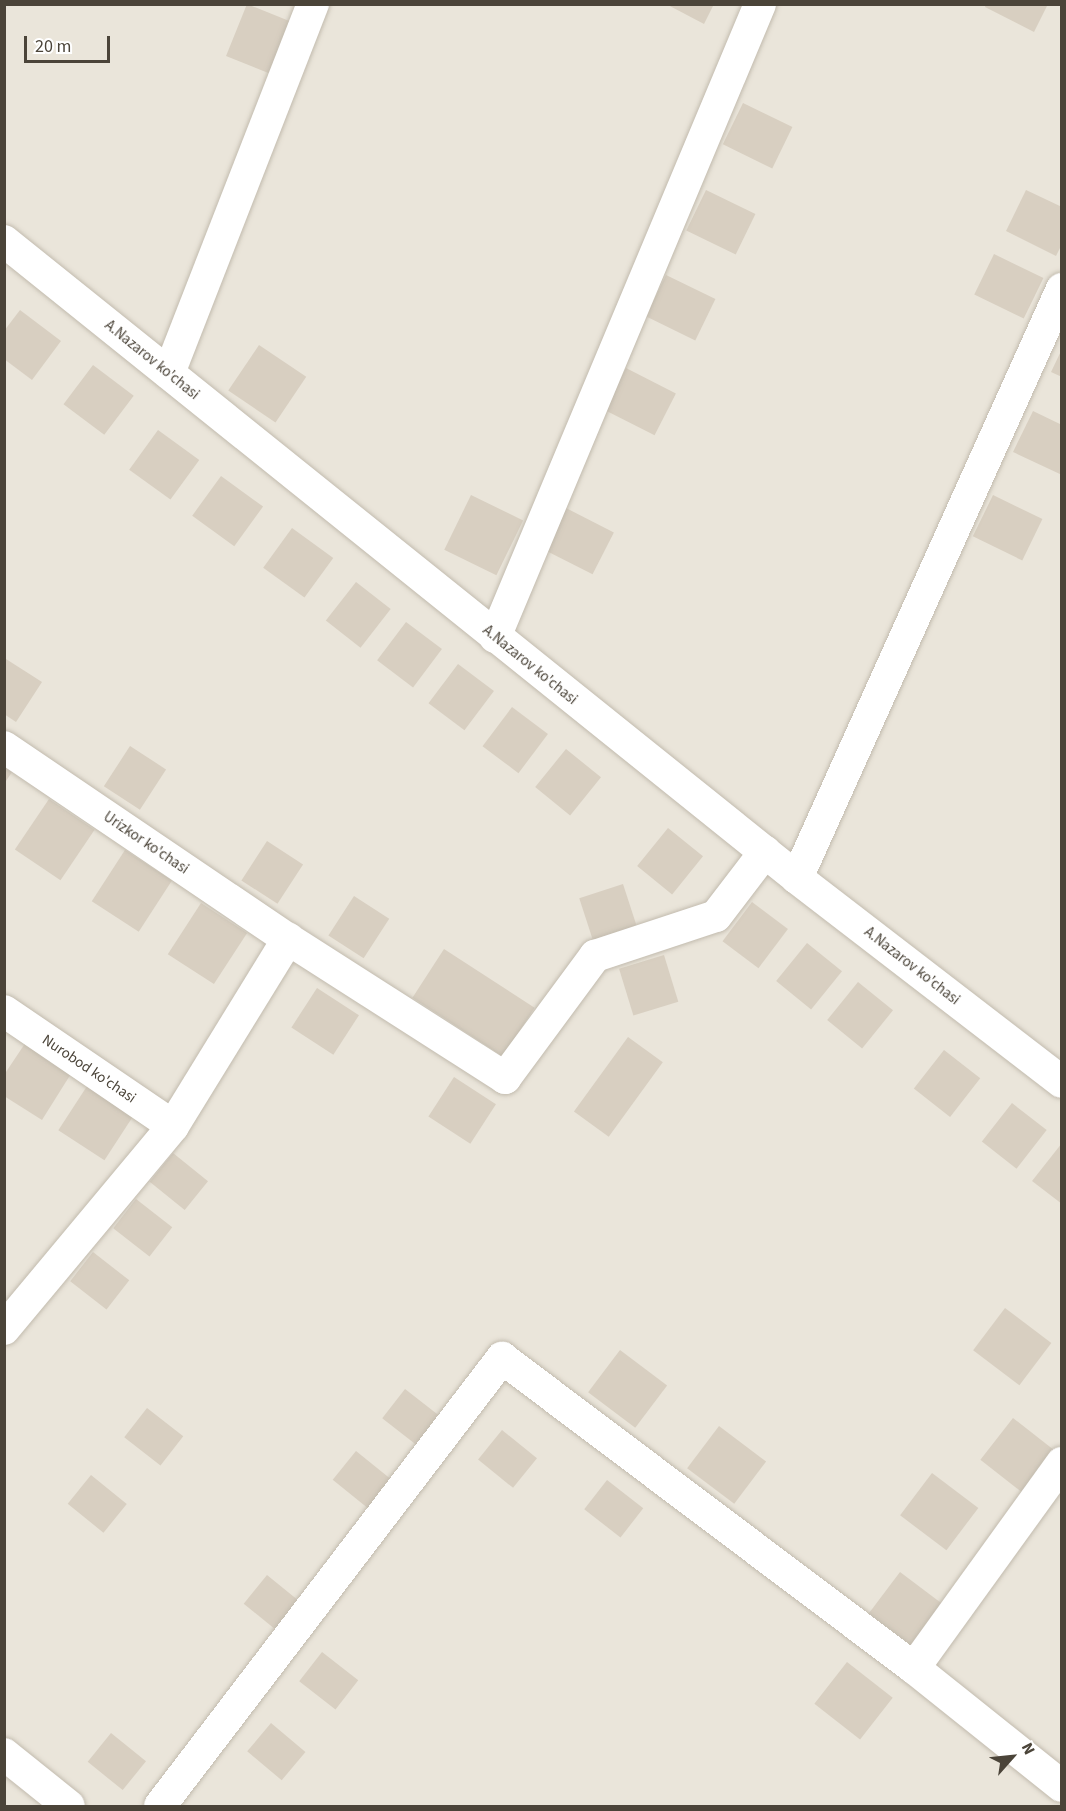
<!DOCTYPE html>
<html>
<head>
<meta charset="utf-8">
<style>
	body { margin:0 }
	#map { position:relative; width:1066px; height:1811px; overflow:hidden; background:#f6f3ec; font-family:"Source Sans 3",sans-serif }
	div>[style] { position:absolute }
	.residential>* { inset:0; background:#eae5da; transform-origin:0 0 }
	.building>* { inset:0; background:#d8cfc1; transform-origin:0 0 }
	.roads { filter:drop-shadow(0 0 2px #c2bbae) drop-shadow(0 0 2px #c2bbae) }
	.minor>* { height:32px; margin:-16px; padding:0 16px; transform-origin:16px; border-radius:16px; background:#fff }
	span { translate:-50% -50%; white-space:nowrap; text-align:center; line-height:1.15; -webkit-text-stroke:6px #fff; paint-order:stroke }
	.street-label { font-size:15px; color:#4b4439 }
	.frame { position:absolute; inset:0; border:6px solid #4b4439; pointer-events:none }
	.north { position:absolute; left:982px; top:1727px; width:60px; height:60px; -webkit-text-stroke:4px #fff; paint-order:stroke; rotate:63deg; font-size:16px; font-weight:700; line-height:24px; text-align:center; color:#4b4439 }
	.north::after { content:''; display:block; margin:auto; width:21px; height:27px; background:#4b4439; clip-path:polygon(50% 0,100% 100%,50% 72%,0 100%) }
	.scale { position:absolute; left:24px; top:36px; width:86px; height:27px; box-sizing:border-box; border:3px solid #4b4439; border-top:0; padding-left:8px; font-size:18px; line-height:21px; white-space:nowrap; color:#4b4439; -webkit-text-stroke:4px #fff; paint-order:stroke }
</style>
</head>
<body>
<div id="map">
	<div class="residential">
		<div style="left:5px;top:5px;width:1056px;height:1801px"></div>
	</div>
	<div class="building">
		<div style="left:247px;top:4px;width:55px;height:56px;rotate:22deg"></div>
		<div style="clip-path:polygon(666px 4px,714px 4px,704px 24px)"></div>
		<div style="clip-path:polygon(986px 4px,1048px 4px,1034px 32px,985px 7px)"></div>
		<div style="left:743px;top:103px;width:55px;height:46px;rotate:26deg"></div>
		<div style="left:706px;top:190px;width:55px;height:45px;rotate:26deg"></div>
		<div style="clip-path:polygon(1026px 190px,1062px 207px,1062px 244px,1056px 256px,1006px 231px)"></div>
		<div style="left:994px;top:254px;width:55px;height:45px;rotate:26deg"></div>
		<div style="left:666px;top:275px;width:55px;height:46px;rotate:26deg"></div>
		<div style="clip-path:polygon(20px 310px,61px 341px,32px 380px,4px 359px,4px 331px)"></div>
		<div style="left:259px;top:345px;width:57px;height:55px;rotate:34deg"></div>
		<div style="clip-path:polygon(1062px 349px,1062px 377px,1051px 372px)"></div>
		<div style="left:93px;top:365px;width:51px;height:49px;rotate:37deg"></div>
		<div style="left:626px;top:368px;width:56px;height:47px;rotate:27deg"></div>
		<div style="clip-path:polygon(1033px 411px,1062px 425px,1062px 475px,1013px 452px)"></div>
		<div style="left:158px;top:430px;width:51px;height:49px;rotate:36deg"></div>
		<div style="left:221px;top:476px;width:52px;height:49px;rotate:36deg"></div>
		<div style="left:471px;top:495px;width:58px;height:61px;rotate:26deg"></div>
		<div style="left:993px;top:495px;width:55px;height:46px;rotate:26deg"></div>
		<div style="left:564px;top:507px;width:56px;height:47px;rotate:27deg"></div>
		<div style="left:292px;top:528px;width:51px;height:49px;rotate:36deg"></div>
		<div style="left:356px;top:582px;width:44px;height:49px;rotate:38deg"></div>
		<div style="left:406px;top:622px;width:45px;height:48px;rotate:37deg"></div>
		<div style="clip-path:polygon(6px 659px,42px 682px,16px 722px,4px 714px)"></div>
		<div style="left:458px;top:664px;width:45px;height:49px;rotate:37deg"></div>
		<div style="left:512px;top:707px;width:45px;height:49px;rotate:37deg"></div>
		<div style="left:130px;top:746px;width:43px;height:48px;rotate:33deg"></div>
		<div style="left:566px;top:749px;width:45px;height:49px;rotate:39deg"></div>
		<div style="clip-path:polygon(4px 767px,12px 772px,4px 784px)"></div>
		<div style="left:49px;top:799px;width:55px;height:61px;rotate:34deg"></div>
		<div style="left:668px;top:828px;width:45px;height:49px;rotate:39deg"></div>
		<div style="left:267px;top:841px;width:43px;height:47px;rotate:33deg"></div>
		<div style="left:125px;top:850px;width:56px;height:61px;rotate:33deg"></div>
		<div style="left:623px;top:884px;width:44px;height:46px;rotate:72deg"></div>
		<div style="left:354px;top:896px;width:42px;height:47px;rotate:33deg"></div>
		<div style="left:752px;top:902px;width:45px;height:49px;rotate:37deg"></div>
		<div style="left:201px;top:903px;width:55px;height:61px;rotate:33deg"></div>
		<div style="left:807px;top:943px;width:45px;height:49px;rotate:39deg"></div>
		<div style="left:444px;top:949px;width:108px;height:58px;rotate:33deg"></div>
		<div style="left:664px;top:955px;width:49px;height:47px;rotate:73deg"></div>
		<div style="left:858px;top:982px;width:45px;height:49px;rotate:39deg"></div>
		<div style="left:317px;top:988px;width:50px;height:47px;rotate:33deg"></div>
		<div style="left:628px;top:1037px;width:43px;height:92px;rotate:36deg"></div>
		<div style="clip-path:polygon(28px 1039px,74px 1069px,42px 1120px,4px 1096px,4px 1075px)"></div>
		<div style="left:944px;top:1050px;width:46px;height:49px;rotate:38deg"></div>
		<div style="left:454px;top:1077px;width:50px;height:47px;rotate:33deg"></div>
		<div style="left:91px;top:1080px;width:55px;height:60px;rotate:33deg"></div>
		<div style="left:1012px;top:1103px;width:44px;height:49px;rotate:38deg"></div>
		<div style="clip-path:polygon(1062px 1143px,1062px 1204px,1032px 1181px)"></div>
		<div style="left:173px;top:1153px;width:45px;height:37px;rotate:39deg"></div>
		<div style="left:136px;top:1199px;width:46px;height:37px;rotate:38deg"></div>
		<div style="left:93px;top:1252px;width:46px;height:37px;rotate:38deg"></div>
		<div style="left:1005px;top:1308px;width:58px;height:53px;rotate:37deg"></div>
		<div style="left:620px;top:1350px;width:59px;height:53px;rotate:37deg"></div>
		<div style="left:405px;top:1389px;width:46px;height:37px;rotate:38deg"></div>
		<div style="left:147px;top:1408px;width:46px;height:37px;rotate:38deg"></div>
		<div style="left:1013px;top:1418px;width:58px;height:53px;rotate:38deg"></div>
		<div style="left:719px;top:1426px;width:59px;height:53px;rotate:37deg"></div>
		<div style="left:502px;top:1430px;width:45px;height:38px;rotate:39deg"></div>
		<div style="left:356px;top:1451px;width:45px;height:37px;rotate:39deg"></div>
		<div style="left:932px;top:1473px;width:58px;height:53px;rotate:37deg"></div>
		<div style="left:91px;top:1475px;width:46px;height:37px;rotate:39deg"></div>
		<div style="left:607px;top:1480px;width:46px;height:37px;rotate:38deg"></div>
		<div style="left:900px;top:1572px;width:59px;height:52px;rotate:37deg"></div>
		<div style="left:267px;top:1575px;width:46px;height:37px;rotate:39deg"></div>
		<div style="left:322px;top:1652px;width:46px;height:37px;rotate:38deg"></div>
		<div style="left:847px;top:1662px;width:58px;height:53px;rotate:38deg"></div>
		<div style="left:271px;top:1723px;width:45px;height:37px;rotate:40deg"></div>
		<div style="left:111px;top:1733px;width:45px;height:37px;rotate:39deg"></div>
	</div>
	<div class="roads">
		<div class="minor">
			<div style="left:4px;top:241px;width:1017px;rotate:38.77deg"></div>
			<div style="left:797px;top:878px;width:334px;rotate:37.6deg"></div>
			<div style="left:169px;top:373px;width:396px;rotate:-68.7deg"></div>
			<div style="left:495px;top:637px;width:686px;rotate:-67.28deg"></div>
			<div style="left:4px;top:747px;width:343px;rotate:34.1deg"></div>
			<div style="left:288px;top:939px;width:258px;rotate:32.6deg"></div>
			<div style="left:505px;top:1078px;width:152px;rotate:-53.6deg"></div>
			<div style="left:595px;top:956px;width:127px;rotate:-18.3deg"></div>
			<div style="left:716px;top:916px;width:81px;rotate:-52.6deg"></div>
			<div style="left:797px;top:878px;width:646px;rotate:-65.78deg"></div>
			<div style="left:4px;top:1011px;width:204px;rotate:34.2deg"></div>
			<div style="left:4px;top:1329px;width:264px;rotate:-50.2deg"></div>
			<div style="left:173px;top:1126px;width:220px;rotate:-58.4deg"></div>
			<div style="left:914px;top:1668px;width:253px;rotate:-54.2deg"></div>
			<div style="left:4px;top:1754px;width:83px;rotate:38.7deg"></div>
			<div style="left:160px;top:1806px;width:564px;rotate:-52.64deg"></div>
			<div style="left:502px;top:1358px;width:516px;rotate:36.96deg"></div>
			<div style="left:914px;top:1668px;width:189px;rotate:38.6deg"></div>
		</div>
	</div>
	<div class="street-label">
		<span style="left:152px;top:360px;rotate:39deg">A.Nazarov ko'chasi</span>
		<span style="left:530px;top:665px;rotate:39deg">A.Nazarov ko'chasi</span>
		<span style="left:146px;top:843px;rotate:34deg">Urizkor ko'chasi</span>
		<span style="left:912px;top:966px;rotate:38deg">A.Nazarov ko'chasi</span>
		<span style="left:89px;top:1069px;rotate:34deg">Nurobod ko'chasi</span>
	</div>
	<div class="frame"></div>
	<div class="north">N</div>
	<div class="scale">20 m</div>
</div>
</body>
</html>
